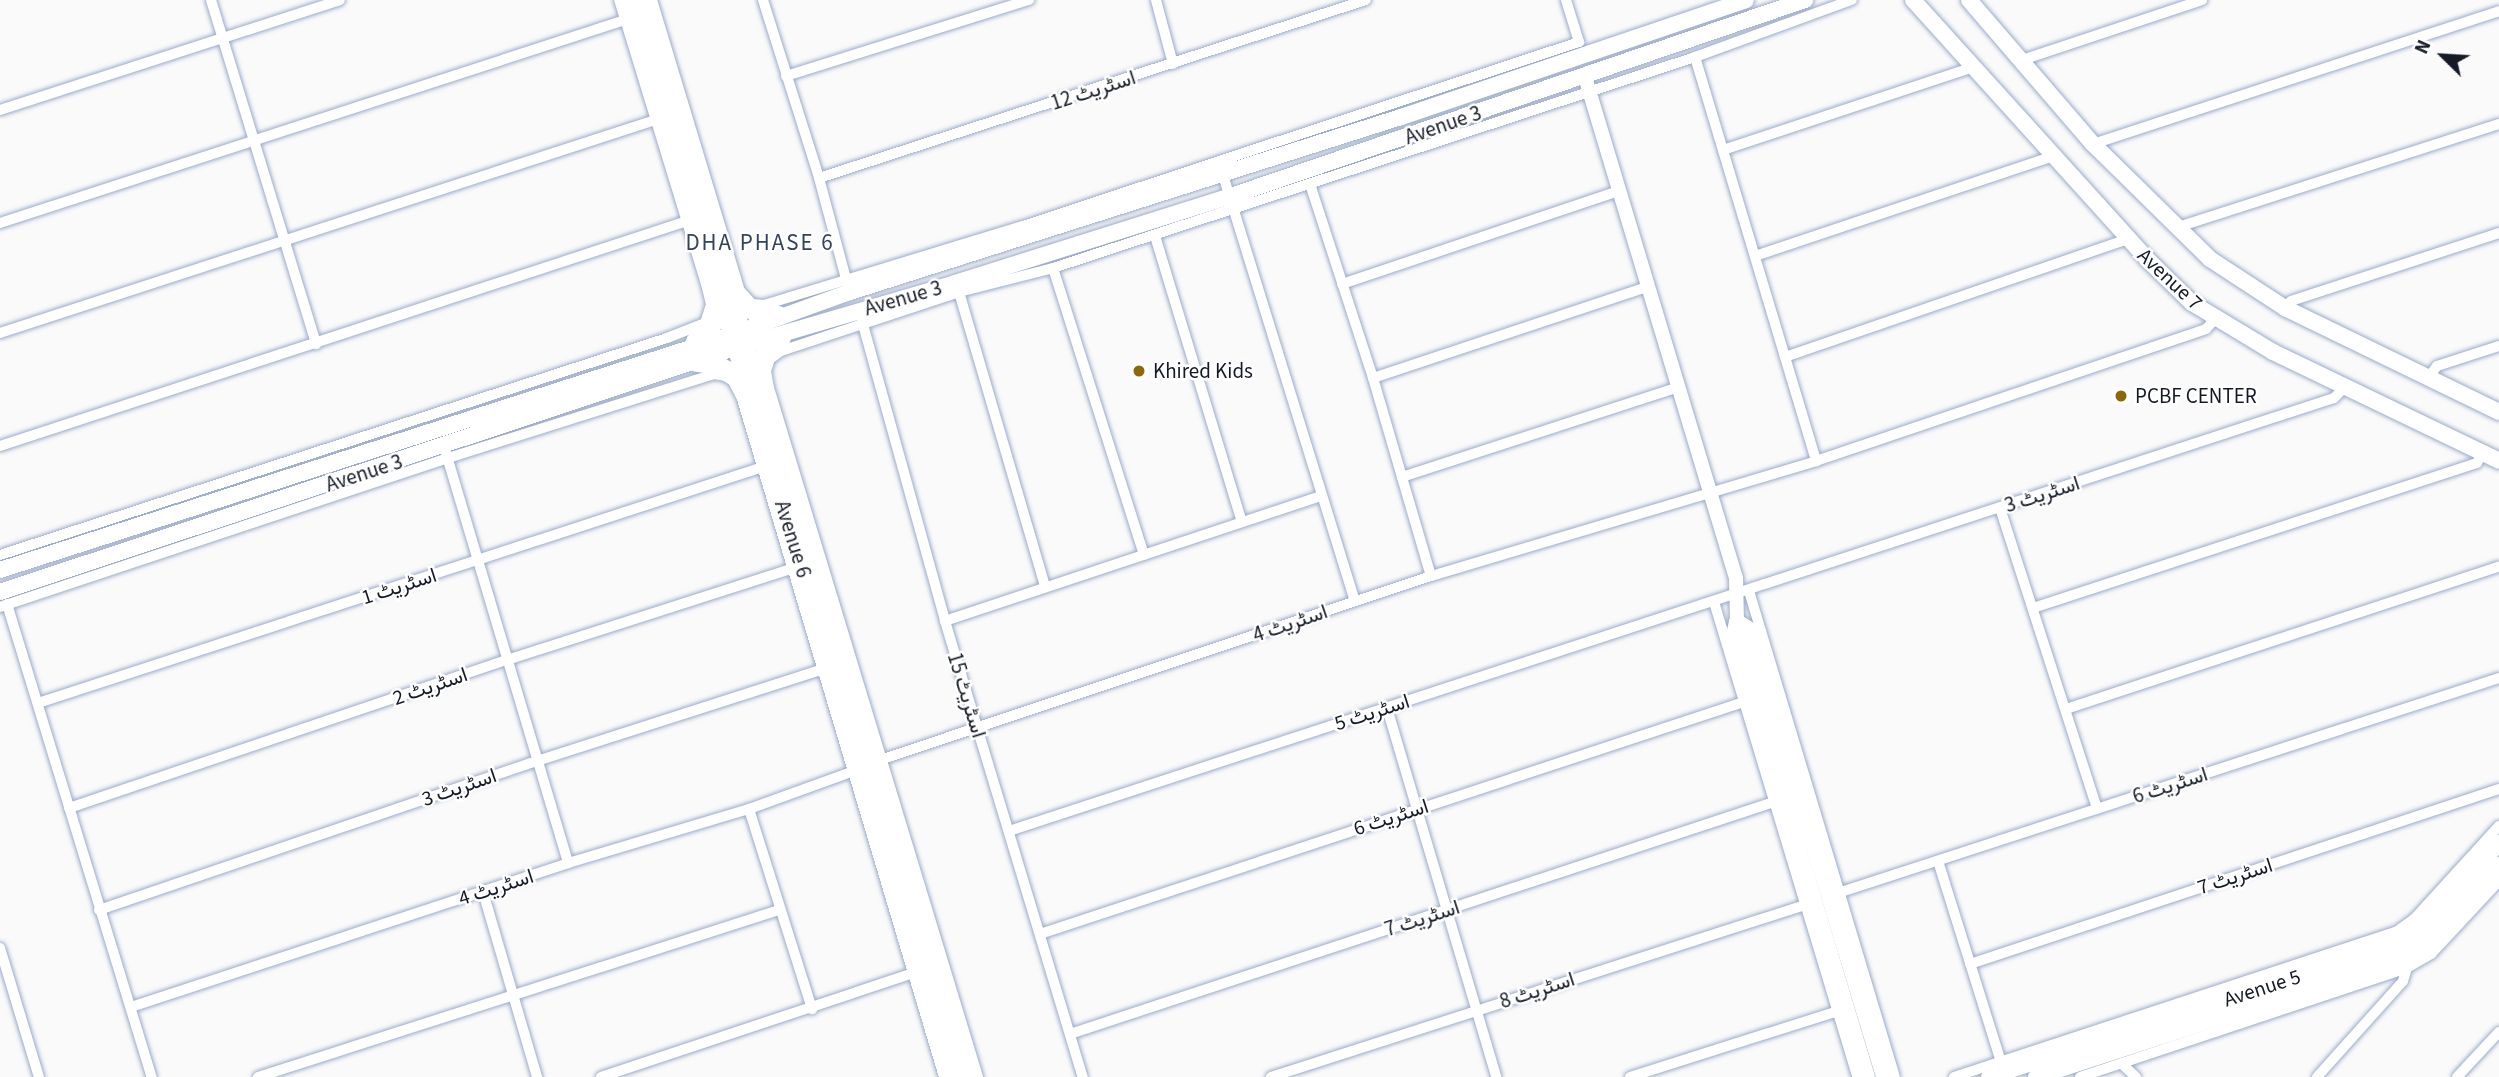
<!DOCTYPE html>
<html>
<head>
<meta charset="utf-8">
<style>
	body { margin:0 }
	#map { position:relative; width:2499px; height:1077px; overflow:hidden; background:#fafafa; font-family:"Source Sans 3",Vazirmatn,sans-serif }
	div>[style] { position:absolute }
	.roads { filter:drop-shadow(0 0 2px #9babca) drop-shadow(0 0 2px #9babca) }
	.minor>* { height:10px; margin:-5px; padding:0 5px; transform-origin:5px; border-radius:5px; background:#fff }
	.tertiary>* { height:14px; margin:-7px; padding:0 7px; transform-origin:7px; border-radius:7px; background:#fff }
	.secondary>* { height:16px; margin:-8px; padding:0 8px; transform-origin:8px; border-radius:8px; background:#fff }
	.dots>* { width:19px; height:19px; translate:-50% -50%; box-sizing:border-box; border:4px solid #fff; border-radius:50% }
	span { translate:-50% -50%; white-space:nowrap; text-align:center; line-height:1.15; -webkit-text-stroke:5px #fff; paint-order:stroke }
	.street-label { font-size:21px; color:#151b26 }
	.poi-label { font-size:21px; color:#151b26 }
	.left { translate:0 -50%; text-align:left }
	.neighbourhood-label { font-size:23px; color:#34425c; letter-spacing:2px }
	.north { position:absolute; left:2408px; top:21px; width:70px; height:70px; -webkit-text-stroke:5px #fff; paint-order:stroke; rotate:294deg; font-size:19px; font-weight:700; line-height:28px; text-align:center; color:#151b26 }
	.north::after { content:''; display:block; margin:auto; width:24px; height:32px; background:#151b26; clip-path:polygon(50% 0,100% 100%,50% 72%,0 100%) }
</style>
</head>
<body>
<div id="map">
	<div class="roads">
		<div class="minor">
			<div style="left:211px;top:0;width:360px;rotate:73deg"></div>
			<div style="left:652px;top:0;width:304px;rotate:73.2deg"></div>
			<div style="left:740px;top:291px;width:18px;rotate:47deg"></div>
			<div style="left:752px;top:304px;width:12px;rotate:5deg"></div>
			<div style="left:764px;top:305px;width:271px;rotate:-17deg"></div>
			<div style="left:1023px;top:226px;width:586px;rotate:-18.31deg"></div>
			<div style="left:1579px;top:42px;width:44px;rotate:-107.2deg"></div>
			<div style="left:763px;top:0;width:187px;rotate:72.5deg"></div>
			<div style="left:819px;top:178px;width:112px;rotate:75deg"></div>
			<div style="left:1156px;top:0;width:66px;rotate:75.1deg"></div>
			<div style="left:1695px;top:57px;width:422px;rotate:73.3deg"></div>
			<div style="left:2022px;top:60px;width:190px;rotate:-18.4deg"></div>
			<div style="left:786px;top:76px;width:255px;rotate:-17.4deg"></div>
			<div style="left:0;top:110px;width:357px;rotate:-17.9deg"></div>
			<div style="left:2093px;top:144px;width:427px;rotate:-18.1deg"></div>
			<div style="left:1723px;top:150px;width:264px;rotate:-18.3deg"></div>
			<div style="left:1223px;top:175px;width:446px;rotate:72.8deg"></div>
			<div style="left:819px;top:178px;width:575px;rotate:-18.03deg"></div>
			<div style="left:1310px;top:184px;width:204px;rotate:72deg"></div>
			<div style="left:1373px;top:378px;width:206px;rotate:73.7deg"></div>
			<div style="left:0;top:223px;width:657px;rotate:-17.99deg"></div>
			<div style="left:2178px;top:227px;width:337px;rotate:-17.8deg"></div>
			<div style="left:1155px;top:236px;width:299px;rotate:73.1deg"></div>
			<div style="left:1755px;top:256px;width:315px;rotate:-18.5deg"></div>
			<div style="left:1053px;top:268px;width:301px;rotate:72.4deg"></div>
			<div style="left:1342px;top:284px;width:291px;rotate:-18.6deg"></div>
			<div style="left:959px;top:292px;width:307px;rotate:73.7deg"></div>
			<div style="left:2285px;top:308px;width:9px;rotate:-49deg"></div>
			<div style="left:2291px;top:301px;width:219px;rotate:-18.1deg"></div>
			<div style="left:862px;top:321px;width:311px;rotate:74.5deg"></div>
			<div style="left:945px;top:621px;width:476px;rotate:73.2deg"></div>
			<div style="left:0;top:333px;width:689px;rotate:-18.01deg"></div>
			<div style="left:1785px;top:357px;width:363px;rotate:-19deg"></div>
			<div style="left:1373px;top:378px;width:291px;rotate:-18.4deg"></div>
			<div style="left:2428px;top:378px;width:15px;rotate:-53deg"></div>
			<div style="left:2437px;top:366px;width:65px;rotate:-17.9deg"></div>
			<div style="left:0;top:446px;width:723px;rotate:-18.13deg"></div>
			<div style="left:446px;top:453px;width:428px;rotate:73.4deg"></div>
			<div style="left:1402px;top:477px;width:291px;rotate:-18deg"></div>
			<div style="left:2000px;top:508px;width:316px;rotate:72.1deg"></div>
			<div style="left:0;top:555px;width:701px;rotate:-18.02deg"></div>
			<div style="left:667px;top:338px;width:41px;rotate:-21.5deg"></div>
			<div style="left:705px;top:323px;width:20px;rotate:-72deg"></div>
			<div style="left:711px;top:304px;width:21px;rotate:-104deg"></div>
			<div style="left:706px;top:284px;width:297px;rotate:-107deg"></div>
			<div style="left:1749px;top:591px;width:507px;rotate:73.28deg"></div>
			<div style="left:1714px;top:602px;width:496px;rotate:73.2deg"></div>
			<div style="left:7px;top:604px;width:495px;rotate:73deg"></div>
			<div style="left:0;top:607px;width:472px;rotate:-18.4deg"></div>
			<div style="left:448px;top:458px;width:279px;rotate:-17.5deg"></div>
			<div style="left:714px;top:374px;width:11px;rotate:10deg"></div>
			<div style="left:725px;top:376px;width:9px;rotate:32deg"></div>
			<div style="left:733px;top:381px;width:20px;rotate:63deg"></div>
			<div style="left:742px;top:399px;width:707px;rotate:73.41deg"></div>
			<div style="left:2033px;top:608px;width:467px;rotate:-18.1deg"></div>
			<div style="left:2477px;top:463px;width:11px;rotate:-63deg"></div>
			<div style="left:945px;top:621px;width:396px;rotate:-18.4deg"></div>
			<div style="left:38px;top:703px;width:759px;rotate:-18.03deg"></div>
			<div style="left:1387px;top:708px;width:385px;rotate:73.5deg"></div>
			<div style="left:2066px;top:709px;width:456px;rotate:-18.2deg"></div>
			<div style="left:877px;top:761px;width:584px;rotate:-18.47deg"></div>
			<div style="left:1431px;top:576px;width:402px;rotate:-16.6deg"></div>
			<div style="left:1816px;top:461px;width:412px;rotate:-18.7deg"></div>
			<div style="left:2206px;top:329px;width:13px;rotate:-48deg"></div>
			<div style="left:69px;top:808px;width:462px;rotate:-18.7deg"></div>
			<div style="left:507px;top:660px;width:298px;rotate:-17.8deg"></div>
			<div style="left:749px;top:809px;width:210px;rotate:72.5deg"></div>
			<div style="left:1009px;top:831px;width:1394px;rotate:-18.1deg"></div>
			<div style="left:2334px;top:398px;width:14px;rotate:-45deg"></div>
			<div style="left:1938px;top:861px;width:211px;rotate:72.6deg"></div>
			<div style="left:483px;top:892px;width:193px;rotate:73.7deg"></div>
			<div style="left:1841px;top:892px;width:692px;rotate:-18.02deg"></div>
			<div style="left:99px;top:910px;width:463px;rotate:-18.8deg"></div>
			<div style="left:537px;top:761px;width:298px;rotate:-17.8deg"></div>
			<div style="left:1040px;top:934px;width:741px;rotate:-18.24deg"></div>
			<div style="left:0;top:948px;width:135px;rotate:73.2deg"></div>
			<div style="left:1970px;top:964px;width:557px;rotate:-18.3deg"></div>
			<div style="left:131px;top:1007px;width:460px;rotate:-18.2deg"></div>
			<div style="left:568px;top:863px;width:189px;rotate:-16.6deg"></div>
			<div style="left:749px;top:809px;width:115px;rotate:-19.9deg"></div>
			<div style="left:1070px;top:1034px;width:741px;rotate:-18.24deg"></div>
			<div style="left:2122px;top:1064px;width:19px;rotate:43deg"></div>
			<div style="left:258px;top:1077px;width:547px;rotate:-17.77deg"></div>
			<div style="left:601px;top:1077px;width:330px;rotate:-18.4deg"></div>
			<div style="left:978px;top:1077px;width:720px;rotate:-106.87deg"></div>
			<div style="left:769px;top:388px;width:17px;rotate:-100deg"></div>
			<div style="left:766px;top:371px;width:13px;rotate:-72deg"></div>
			<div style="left:770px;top:359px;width:14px;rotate:-36deg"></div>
			<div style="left:781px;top:351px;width:188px;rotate:-18.3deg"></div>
			<div style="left:959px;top:292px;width:97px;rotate:-14.3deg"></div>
			<div style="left:1053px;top:268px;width:676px;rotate:-18.19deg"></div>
			<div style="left:1695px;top:57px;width:167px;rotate:-20deg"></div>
			<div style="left:1271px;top:1077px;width:561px;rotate:-17.85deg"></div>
			<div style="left:1630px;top:1077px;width:221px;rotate:-17.6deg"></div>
			<div style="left:1954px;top:1077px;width:465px;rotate:-18.2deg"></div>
			<div style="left:2396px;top:932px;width:22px;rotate:-36deg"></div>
			<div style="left:2414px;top:919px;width:126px;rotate:-47.6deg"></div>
			<div style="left:2080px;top:1077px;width:345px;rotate:-18.4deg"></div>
			<div style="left:2317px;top:1077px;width:129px;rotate:-48.1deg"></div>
			<div style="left:2403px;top:981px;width:14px;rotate:-73deg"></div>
			<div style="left:2407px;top:968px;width:28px;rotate:-30deg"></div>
			<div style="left:2431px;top:954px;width:100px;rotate:-47deg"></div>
			<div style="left:2457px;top:1077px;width:62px;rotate:-47deg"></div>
		</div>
		<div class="tertiary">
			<div style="left:1585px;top:77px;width:523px;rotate:73.23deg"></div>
			<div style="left:1736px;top:578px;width:44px;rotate:88.7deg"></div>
		</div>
		<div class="secondary">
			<div style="left:630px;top:0;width:1125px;rotate:73.16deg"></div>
			<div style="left:643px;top:0;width:1125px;rotate:73.26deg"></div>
			<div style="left:1913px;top:0;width:348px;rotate:47.9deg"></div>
			<div style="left:2146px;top:258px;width:64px;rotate:44.4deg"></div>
			<div style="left:2192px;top:303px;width:95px;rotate:31.2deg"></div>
			<div style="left:2273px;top:352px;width:251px;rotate:25.7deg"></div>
			<div style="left:1969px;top:0;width:190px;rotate:49.3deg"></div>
			<div style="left:2093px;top:144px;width:164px;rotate:44.5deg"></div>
			<div style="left:2210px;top:259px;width:90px;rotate:33.2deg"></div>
			<div style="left:2285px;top:308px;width:238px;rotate:25.9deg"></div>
			<div style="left:733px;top:300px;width:25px;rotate:32deg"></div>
			<div style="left:754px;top:313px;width:25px;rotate:2deg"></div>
			<div style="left:694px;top:341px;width:26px;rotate:-39deg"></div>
			<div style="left:714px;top:325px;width:23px;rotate:-70deg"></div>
			<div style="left:697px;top:364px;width:25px;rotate:5deg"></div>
			<div style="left:722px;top:366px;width:25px;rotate:29deg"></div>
			<div style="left:755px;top:374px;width:21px;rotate:-67deg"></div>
			<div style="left:763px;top:355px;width:26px;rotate:-40deg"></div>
			<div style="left:0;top:570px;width:768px;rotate:-17.82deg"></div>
			<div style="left:731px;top:335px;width:127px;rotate:-19.9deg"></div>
			<div style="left:850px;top:292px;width:578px;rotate:-17.62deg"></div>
			<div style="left:1401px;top:117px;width:364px;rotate:-18.7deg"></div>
			<div style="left:0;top:592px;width:787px;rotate:-18.37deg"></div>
			<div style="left:747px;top:344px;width:217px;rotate:-16.3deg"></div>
			<div style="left:955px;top:283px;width:286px;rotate:-17.5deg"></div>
			<div style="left:1228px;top:197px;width:610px;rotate:-18.85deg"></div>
			<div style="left:1867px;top:1077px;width:462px;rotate:-106.7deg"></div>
			<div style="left:1734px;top:635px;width:13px;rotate:-77deg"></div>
			<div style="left:1737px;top:622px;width:13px;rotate:32deg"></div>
			<div style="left:1748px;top:629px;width:468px;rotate:73.1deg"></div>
			<div style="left:1989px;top:1077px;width:430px;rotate:-18.1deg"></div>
			<div style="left:2398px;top:943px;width:28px;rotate:-35deg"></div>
			<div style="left:2421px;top:927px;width:115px;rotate:-47.1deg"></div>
			<div style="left:2036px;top:1077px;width:388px;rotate:-18deg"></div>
			<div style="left:2405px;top:957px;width:32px;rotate:-36deg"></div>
			<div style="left:2431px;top:938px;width:100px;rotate:-47deg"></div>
		</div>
	</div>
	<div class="dots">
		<div style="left:1139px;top:371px;background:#8d680b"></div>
		<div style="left:2121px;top:396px;background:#8d680b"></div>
	</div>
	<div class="street-label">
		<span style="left:1093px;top:90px;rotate:-18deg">اسٹریٹ 12</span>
		<span style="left:1443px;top:125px;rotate:-19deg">Avenue 3</span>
		<span style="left:2170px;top:279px;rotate:43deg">Avenue 7</span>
		<span style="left:903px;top:298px;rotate:-16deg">Avenue 3</span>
		<span style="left:364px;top:473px;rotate:-18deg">Avenue 3</span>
		<span style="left:2042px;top:494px;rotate:-18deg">اسٹریٹ 3</span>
		<span style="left:793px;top:539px;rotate:73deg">Avenue 6</span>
		<span style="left:399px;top:586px;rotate:-18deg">اسٹریٹ 1</span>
		<span style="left:1290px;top:623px;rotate:-19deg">اسٹریٹ 4</span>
		<span style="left:430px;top:686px;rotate:-19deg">اسٹریٹ 2</span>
		<span style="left:967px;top:695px;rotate:73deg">اسٹریٹ 15</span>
		<span style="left:1372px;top:712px;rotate:-18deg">اسٹریٹ 5</span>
		<span style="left:2170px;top:785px;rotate:-18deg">اسٹریٹ 6</span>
		<span style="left:459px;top:787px;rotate:-19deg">اسٹریٹ 3</span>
		<span style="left:1391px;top:817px;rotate:-18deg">اسٹریٹ 6</span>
		<span style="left:2235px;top:876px;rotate:-18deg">اسٹریٹ 7</span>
		<span style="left:496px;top:887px;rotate:-18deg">اسٹریٹ 4</span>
		<span style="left:1422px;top:918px;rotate:-18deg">اسٹریٹ 7</span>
		<span style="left:2262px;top:988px;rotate:-18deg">Avenue 5</span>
		<span style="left:1537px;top:990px;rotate:-18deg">اسٹریٹ 8</span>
	</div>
	<div class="poi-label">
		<span class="left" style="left:1153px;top:371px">Khired Kids</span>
		<span class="left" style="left:2135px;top:396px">PCBF CENTER</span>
	</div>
	<div class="neighbourhood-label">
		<span style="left:760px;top:243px">DHA PHASE 6</span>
	</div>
	<div class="north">N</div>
</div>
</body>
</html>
